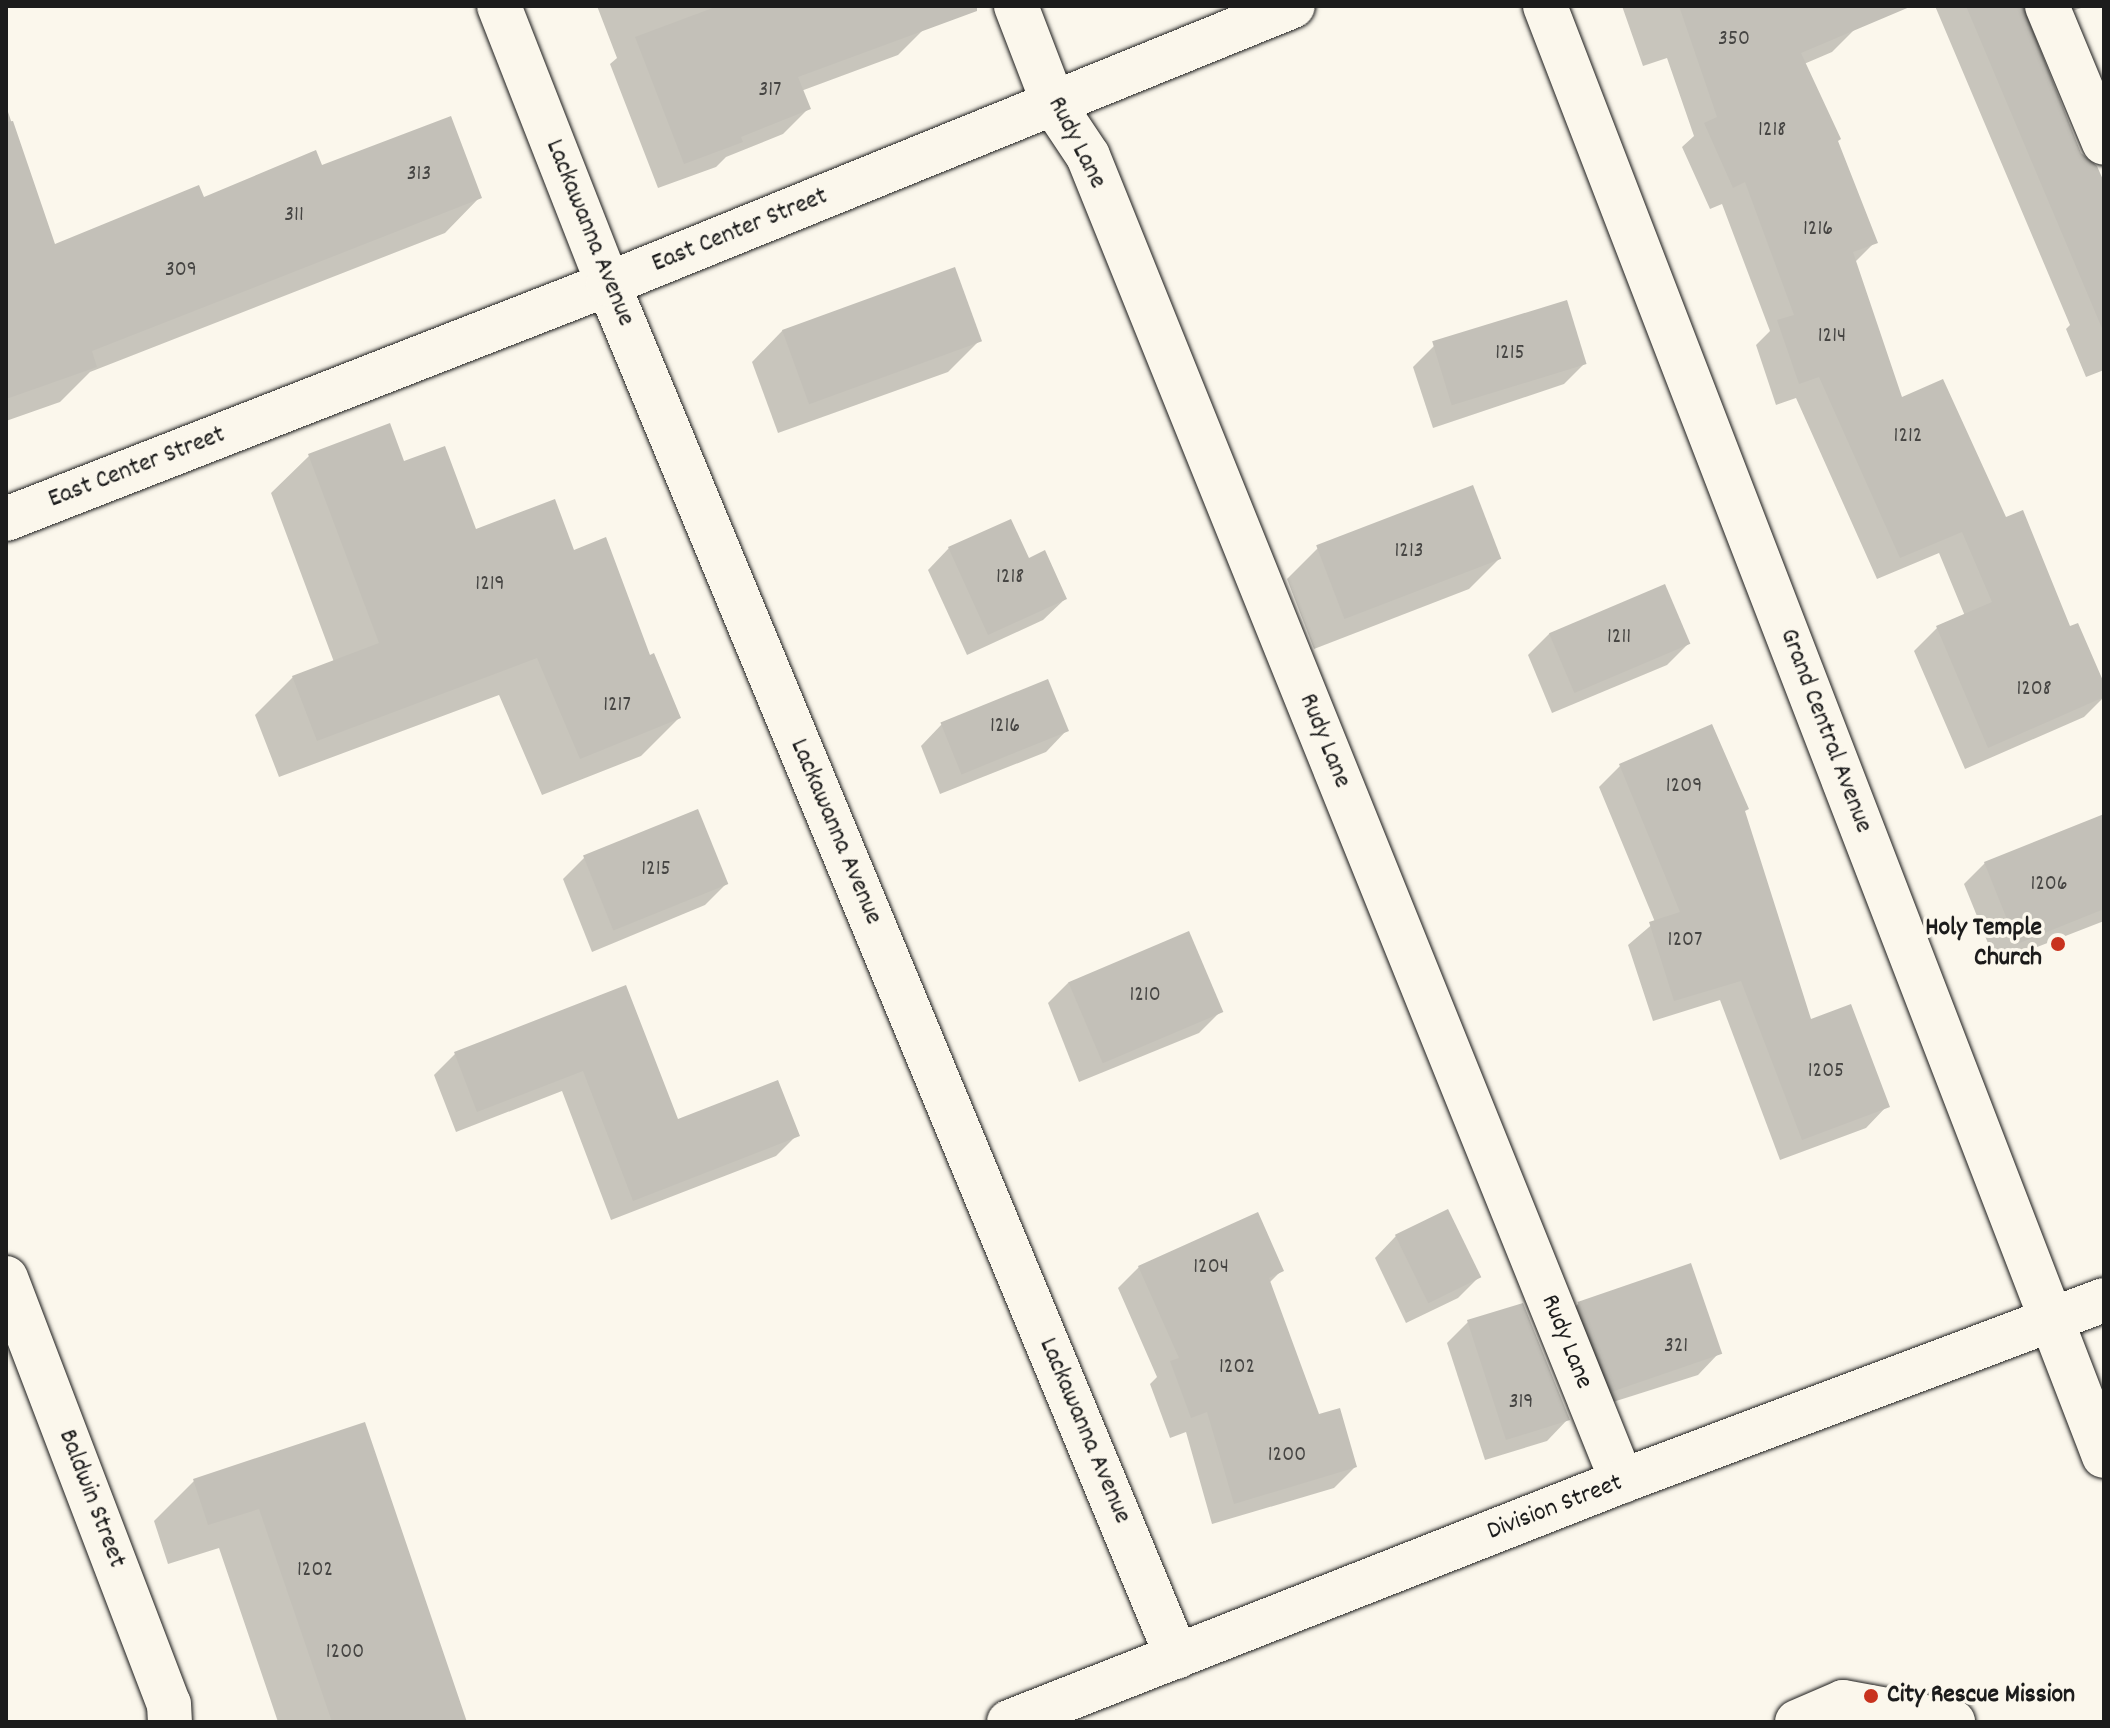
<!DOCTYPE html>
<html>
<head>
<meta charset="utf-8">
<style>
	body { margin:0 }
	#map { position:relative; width:2110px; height:1728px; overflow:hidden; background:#fbf7ec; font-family:Dekko,sans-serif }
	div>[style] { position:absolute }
	.shadow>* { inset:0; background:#0003 }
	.building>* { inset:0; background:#c3c0b8; transform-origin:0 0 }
	.roads { filter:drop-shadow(0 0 2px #1c1c1c) drop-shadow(0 0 2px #1c1c1c) }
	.minor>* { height:44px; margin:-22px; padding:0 22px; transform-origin:22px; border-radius:22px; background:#fbf7ec }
	.dots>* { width:22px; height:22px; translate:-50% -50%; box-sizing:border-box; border:4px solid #fbf7ec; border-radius:50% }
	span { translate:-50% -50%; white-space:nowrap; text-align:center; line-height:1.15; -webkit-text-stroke:7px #fbf7ec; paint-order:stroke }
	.number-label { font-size:22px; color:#464543 }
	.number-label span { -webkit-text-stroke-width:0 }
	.street-label { font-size:26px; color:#1c1c1c }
	.poi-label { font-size:26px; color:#1c1c1c; font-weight:700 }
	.right { translate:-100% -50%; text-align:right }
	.left { translate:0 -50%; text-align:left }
	.frame { position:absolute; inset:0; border:8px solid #1c1c1c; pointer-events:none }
</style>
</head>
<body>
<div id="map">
	<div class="shadow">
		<div style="clip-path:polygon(597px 6px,959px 6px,923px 30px,898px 55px,801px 91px,808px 109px,783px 134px,726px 157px,716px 167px,658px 188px,610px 64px,617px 58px)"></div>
		<div style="clip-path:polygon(1622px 6px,1878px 6px,1832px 52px,1804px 64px,1875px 242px,1854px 263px,1901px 400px,2005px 519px,2104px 688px,2104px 697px,2084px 717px,1965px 769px,1914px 651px,1937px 628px,1965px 616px,1939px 553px,1877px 579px,1796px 398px,1776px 405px,1756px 345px,1770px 331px,1722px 204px,1710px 209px,1682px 147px,1694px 136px,1667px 58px,1643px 66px)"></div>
		<div style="clip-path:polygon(1935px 6px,2021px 6px,2079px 154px,2104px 187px,2104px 370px,2086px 377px,2066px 329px,2070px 325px)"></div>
		<div style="clip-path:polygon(2037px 6px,2087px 6px,2049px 19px)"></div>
		<div style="clip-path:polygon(6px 106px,54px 247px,203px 200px,480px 197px,445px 233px,90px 372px,60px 402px,6px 421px)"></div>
		<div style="clip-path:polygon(783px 330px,979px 341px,948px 372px,778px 433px,752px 362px)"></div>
		<div style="clip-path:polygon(1434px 346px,1585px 363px,1564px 384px,1433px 428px,1413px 367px)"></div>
		<div style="clip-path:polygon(309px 456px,402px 464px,475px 531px,572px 552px,679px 718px,641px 756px,542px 795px,499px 695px,279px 777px,255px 715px,293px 677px,334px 662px,271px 493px)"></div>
		<div style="clip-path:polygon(949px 548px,1028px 560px,1065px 599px,1043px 620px,967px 655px,928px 570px)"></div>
		<div style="clip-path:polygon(1318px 548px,1500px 558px,1469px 589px,1314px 649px,1287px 579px)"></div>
		<div style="clip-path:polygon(1549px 634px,1688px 644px,1667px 665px,1552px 713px,1528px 655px)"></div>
		<div style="clip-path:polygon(942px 724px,1067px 730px,1046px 752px,940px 794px,921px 746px)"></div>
		<div style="clip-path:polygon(1620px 766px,1743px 812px,1810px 1022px,1887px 1106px,1866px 1128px,1780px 1160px,1720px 1000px,1653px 1021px,1628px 945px,1655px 922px,1599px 787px)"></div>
		<div style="clip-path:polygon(2104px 816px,2104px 921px,1996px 963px,1964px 884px,1985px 863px)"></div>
		<div style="clip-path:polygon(584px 858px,726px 884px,705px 905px,592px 952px,563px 879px)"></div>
		<div style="clip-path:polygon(1069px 982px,1220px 1012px,1199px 1033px,1079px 1082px,1048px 1003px)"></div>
		<div style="clip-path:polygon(625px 988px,677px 1121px,797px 1135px,776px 1156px,611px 1220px,562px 1091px,456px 1132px,434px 1075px,455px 1054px)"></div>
		<div style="clip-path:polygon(1396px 1236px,1479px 1277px,1458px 1298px,1406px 1323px,1375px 1258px)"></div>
		<div style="clip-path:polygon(1139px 1267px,1282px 1270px,1269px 1283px,1318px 1416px,1355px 1467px,1334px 1488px,1212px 1524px,1186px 1432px,1170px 1438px,1150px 1384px,1157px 1377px,1118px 1288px)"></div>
		<div style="clip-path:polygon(1578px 1304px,1719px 1353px,1698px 1375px,1591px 1409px,1557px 1325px)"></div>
		<div style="clip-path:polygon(1468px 1322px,1568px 1419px,1547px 1441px,1485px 1460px,1447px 1343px)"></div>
		<div style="clip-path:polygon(363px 1424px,465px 1722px,278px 1722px,219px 1548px,168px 1564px,154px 1521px,194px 1481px)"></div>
	</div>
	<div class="building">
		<div style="clip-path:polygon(718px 6px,977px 6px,977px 11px,798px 77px,811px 109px,741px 137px,743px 142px,684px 164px,635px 37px)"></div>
		<div style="clip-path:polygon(1679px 6px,1912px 6px,1801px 53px,1841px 139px,1838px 141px,1878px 243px,1853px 252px,1902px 397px,1943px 379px,2006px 517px,2023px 510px,2070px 626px,2078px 623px,2104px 683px,2104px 697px,1988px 748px,1936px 626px,1992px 602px,1962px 532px,1900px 558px,1819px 377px,1799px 384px,1777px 320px,1794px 315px,1745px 182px,1733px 188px,1704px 123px,1717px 117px)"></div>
		<div style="clip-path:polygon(1966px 6px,2023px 6px,2081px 153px,2097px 166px,2104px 182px,2104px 333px)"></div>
		<div style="clip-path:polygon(451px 116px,482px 198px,92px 351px,97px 367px,6px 399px,6px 122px,13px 121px,55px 244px,199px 185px,204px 197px,316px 150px,322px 165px)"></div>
		<div style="left:955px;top:267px;width:79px;height:184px;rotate:70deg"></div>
		<div style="left:1567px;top:300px;width:67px;height:141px;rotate:73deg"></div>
		<div style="clip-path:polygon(390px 423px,404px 461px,445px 446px,476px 529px,555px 499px,574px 550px,606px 537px,650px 655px,654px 653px,681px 718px,580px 759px,537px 658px,317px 741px,292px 676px,379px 643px,308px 454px)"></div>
		<div style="left:1473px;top:485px;width:79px;height:168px;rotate:69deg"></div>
		<div style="clip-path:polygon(1011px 519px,1029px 558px,1045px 550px,1067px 599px,988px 635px,948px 547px)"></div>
		<div style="left:1665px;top:584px;width:65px;height:126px;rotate:67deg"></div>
		<div style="left:1048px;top:679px;width:56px;height:116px;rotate:68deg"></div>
		<div style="clip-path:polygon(1712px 724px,1749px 809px,1745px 811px,1811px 1019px,1851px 1004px,1890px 1107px,1802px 1140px,1741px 981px,1674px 1001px,1649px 922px,1680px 912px,1619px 764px)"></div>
		<div style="left:698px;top:809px;width:81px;height:124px;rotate:68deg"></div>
		<div style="clip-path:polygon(2104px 814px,2104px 909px,2017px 944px,1984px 862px)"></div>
		<div style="left:1189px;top:931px;width:88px;height:131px;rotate:67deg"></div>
		<div style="clip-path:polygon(626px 985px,678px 1119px,778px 1080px,800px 1136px,633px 1201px,583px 1071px,477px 1112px,454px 1052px)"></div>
		<div style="left:1448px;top:1209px;width:76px;height:59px;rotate:64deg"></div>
		<div style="clip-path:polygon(1258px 1212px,1284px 1271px,1269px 1278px,1319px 1414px,1340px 1408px,1357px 1467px,1234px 1504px,1207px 1412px,1191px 1418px,1170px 1361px,1179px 1358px,1138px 1266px)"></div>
		<div style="left:1691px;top:1263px;width:96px;height:120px;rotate:71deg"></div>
		<div style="clip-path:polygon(1523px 1303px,1570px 1420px,1506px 1440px,1467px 1320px)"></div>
		<div style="clip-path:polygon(365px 1422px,467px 1722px,332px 1722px,259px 1509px,208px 1525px,193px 1479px)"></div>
	</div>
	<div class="roads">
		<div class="minor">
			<div style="left:499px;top:6px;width:299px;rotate:68.6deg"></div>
			<div style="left:608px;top:284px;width:1486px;rotate:67.49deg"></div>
			<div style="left:1016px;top:6px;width:106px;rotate:69deg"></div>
			<div style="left:1054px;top:105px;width:61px;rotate:56.3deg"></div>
			<div style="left:1088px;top:156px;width:1429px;rotate:68.05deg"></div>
			<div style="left:1545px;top:6px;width:1554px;rotate:68.92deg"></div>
			<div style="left:2047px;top:6px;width:148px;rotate:67.4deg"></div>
			<div style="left:6px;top:519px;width:646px;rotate:-21.32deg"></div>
			<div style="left:608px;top:284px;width:739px;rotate:-22.09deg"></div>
			<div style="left:6px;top:1278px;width:456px;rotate:69.1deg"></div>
			<div style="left:169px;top:1704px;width:18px;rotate:87deg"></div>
			<div style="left:1009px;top:1722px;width:659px;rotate:-21.46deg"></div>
			<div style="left:1622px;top:1481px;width:515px;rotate:-20.58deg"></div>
			<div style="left:1797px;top:1722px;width:50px;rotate:-23.5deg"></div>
			<div style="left:1843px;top:1702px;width:112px;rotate:10.3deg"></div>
		</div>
	</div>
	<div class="dots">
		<div style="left:2058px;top:944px;background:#c8321e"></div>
		<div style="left:1871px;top:1696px;background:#c8321e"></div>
	</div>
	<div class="number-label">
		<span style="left:1734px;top:40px">350</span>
		<span style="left:770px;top:91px">317</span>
		<span style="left:1772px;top:131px">1218</span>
		<span style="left:419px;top:175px">313</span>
		<span style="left:294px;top:216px">311</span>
		<span style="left:1818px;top:230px">1216</span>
		<span style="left:181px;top:271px">309</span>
		<span style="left:1832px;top:337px">1214</span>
		<span style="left:1510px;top:354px">1215</span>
		<span style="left:1908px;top:437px">1212</span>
		<span style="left:1409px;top:552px">1213</span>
		<span style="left:1010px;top:578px">1218</span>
		<span style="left:490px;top:585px">1219</span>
		<span style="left:1619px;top:638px">1211</span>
		<span style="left:2034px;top:690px">1208</span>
		<span style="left:617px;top:706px">1217</span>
		<span style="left:1005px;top:727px">1216</span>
		<span style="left:1684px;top:787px">1209</span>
		<span style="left:656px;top:870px">1215</span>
		<span style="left:2049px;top:885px">1206</span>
		<span style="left:1685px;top:941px">1207</span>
		<span style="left:1145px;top:996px">1210</span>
		<span style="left:1826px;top:1072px">1205</span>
		<span style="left:1211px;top:1268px">1204</span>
		<span style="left:1676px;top:1347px">321</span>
		<span style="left:1237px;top:1368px">1202</span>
		<span style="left:1521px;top:1403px">319</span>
		<span style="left:1287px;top:1456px">1200</span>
		<span style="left:315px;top:1571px">1202</span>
		<span style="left:345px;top:1653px">1200</span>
	</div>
	<div class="street-label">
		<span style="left:1076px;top:143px;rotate:63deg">Rudy Lane</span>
		<span style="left:740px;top:231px;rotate:-22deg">East Center Street</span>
		<span style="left:589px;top:233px;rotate:68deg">Lackawanna Avenue</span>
		<span style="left:137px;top:468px;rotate:-21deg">East Center Street</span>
		<span style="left:1825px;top:731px;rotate:69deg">Grand Central Avenue</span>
		<span style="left:1324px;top:741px;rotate:68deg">Rudy Lane</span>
		<span style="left:835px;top:832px;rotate:67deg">Lackawanna Avenue</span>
		<span style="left:1566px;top:1342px;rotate:68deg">Rudy Lane</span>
		<span style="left:1084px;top:1431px;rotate:67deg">Lackawanna Avenue</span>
		<span style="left:91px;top:1499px;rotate:69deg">Baldwin Street</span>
		<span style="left:1555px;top:1508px;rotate:-21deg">Division Street</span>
	</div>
	<div class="poi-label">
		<span class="right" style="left:2042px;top:944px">Holy Temple<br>Church</span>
		<span class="left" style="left:1887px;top:1696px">City Rescue Mission</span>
	</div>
	<div class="frame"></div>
</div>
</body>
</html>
